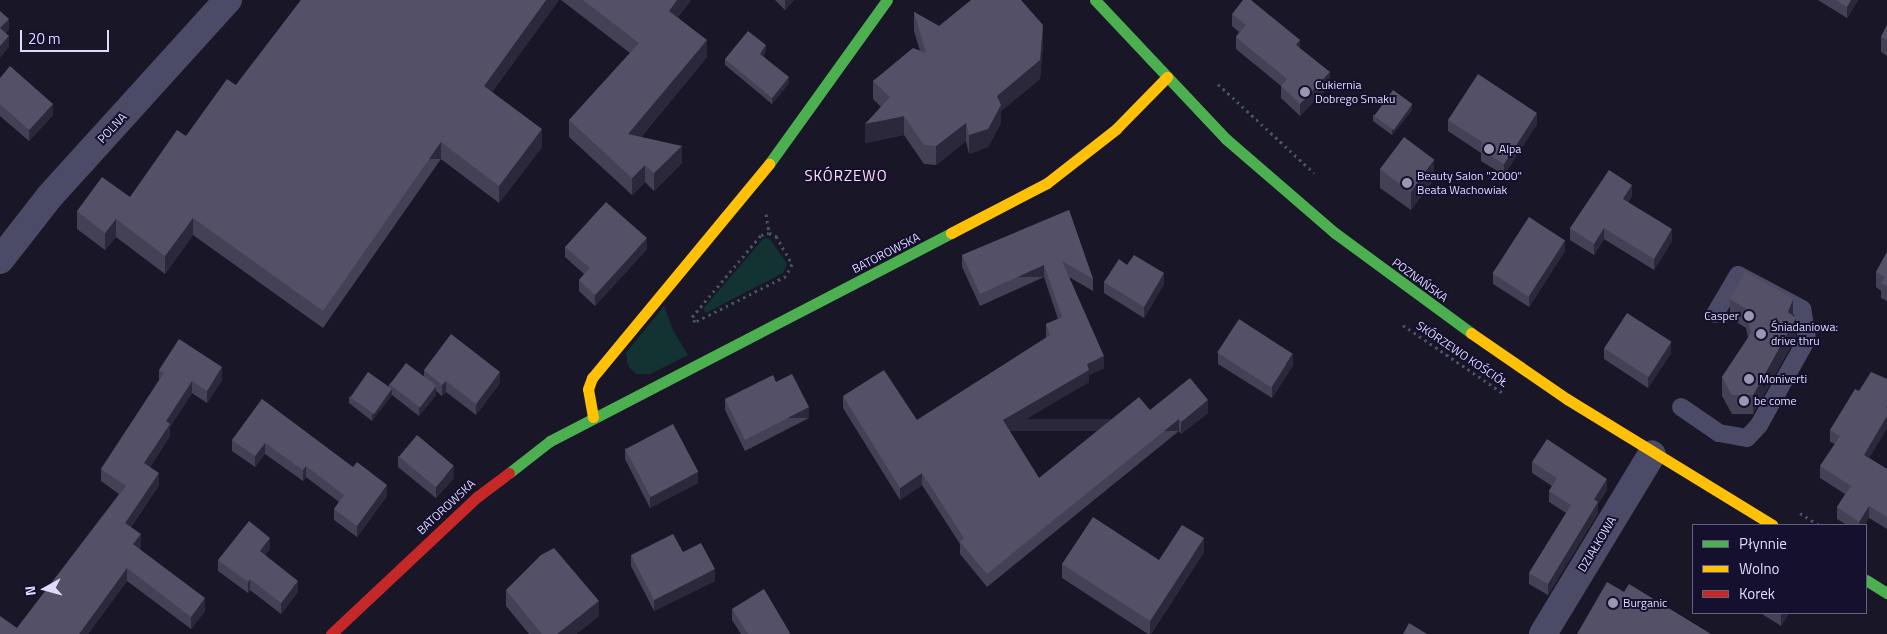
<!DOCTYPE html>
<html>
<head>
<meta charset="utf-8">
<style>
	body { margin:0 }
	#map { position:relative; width:1887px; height:634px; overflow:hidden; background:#191627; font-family:"Titillium Web",sans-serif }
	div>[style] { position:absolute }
	.green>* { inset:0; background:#133333 }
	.path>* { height:3px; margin-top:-1.5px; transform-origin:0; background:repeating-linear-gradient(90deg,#455465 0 2.5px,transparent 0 6.5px) }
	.lane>* { height:18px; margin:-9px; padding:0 9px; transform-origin:9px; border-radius:9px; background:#4c4b67 }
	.street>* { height:28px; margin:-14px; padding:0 14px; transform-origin:14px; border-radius:14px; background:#4c4b67 }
	.fast>* { height:11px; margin:-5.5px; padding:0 5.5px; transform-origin:5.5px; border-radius:5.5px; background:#4caf50 }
	.slow>* { height:11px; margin:-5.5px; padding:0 5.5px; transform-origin:5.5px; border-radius:5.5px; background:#ffc107 }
	.jam>* { height:11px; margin:-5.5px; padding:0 5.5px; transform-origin:5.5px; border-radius:5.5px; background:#c62828 }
	.wall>* { inset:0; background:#444055 }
	.shaded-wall>* { inset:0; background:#2c283b; transform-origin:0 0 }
	.building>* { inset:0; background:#545067; transform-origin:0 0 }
	.dots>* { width:14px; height:14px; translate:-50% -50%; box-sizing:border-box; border:2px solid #14102d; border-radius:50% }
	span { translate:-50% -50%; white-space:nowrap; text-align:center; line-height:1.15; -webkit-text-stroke:4px #14102d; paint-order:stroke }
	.poi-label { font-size:12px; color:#dfdbff }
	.left { translate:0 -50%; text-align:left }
	.right { translate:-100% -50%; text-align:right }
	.street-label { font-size:12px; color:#dfdbff }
	.quarter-label { font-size:15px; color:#ffddf3; letter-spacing:1px }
	.legend { position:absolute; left:1692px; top:524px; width:175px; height:90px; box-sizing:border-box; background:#14102d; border:1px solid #656181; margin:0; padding:6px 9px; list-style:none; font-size:15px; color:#dfdbff }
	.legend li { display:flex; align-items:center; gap:10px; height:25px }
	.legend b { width:25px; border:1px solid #656181 }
	.north { position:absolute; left:20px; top:564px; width:50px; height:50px; -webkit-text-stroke:4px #14102d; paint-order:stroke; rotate:263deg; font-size:14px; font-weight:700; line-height:20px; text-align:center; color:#dfdbff }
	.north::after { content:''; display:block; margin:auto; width:18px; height:22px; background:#dfdbff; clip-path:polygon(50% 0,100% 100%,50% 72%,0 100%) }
	.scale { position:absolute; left:20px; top:30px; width:89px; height:22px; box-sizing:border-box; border:2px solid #dfdbff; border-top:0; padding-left:6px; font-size:15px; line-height:18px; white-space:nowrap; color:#dfdbff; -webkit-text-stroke:4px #14102d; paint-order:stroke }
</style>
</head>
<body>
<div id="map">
	<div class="green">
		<div style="clip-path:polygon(769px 238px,787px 264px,783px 273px,706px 313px,703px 309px,763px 239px)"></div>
		<div style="clip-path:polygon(664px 306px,673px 330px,688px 355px,650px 374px,636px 374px,628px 366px,626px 353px)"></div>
	</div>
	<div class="path">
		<div style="left:1218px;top:84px;width:131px;rotate:42.8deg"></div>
		<div style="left:766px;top:214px;width:19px;rotate:81deg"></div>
		<div style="left:769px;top:233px;width:8px;rotate:23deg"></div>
		<div style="left:776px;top:236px;width:32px;rotate:60deg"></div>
		<div style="left:792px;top:264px;width:13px;rotate:117deg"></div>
		<div style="left:786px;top:276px;width:102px;rotate:153.2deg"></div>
		<div style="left:695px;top:322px;width:6px;rotate:-121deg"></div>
		<div style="left:692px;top:317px;width:107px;rotate:-49.9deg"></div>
		<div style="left:761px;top:235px;width:8px;rotate:-14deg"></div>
		<div style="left:1403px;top:325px;width:122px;rotate:34.3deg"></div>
		<div style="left:1800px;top:513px;width:22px;rotate:32deg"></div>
	</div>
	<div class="lane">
		<div style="left:1681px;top:407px;width:46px;rotate:34.4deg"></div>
		<div style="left:1719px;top:433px;width:28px;rotate:10deg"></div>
		<div style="left:1747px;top:438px;width:18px;rotate:-47deg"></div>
		<div style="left:1759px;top:425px;width:98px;rotate:-60.8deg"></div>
		<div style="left:1807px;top:339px;width:30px;rotate:-99deg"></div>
		<div style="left:1802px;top:309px;width:72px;rotate:-152deg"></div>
		<div style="left:1738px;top:275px;width:45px;rotate:120.5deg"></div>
	</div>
	<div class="street">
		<div style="left:0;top:260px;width:81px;rotate:-52deg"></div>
		<div style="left:50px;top:196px;width:265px;rotate:-47.8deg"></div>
		<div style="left:1543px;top:634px;width:210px;rotate:-58.8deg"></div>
	</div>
	<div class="fast">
		<div style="left:1095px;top:0;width:191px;rotate:46.7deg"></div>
		<div style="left:1226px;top:139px;width:144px;rotate:40.8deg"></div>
		<div style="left:1335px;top:233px;width:169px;rotate:36.3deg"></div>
		<div style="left:769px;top:164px;width:202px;rotate:-54.3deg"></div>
		<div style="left:509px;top:473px;width:52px;rotate:-38deg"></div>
		<div style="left:550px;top:441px;width:452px;rotate:-27.4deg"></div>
		<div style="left:1866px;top:580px;width:25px;rotate:32deg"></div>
	</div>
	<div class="slow">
		<div style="left:951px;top:233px;width:108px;rotate:-27.5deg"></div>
		<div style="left:1047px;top:183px;width:88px;rotate:-38deg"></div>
		<div style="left:1116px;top:129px;width:73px;rotate:-45.6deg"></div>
		<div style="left:1471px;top:333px;width:116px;rotate:34.5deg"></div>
		<div style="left:1567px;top:399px;width:241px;rotate:31.5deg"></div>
		<div style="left:593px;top:417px;width:28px;rotate:-100deg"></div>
		<div style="left:588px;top:389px;width:12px;rotate:-70deg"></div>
		<div style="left:592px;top:378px;width:278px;rotate:-50.4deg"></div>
	</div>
	<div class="jam">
		<div style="left:331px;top:634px;width:200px;rotate:-43.2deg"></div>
		<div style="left:477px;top:497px;width:40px;rotate:-37deg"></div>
	</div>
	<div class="wall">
		<div style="clip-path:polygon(301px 0,559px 0,492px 92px,542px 147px,499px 203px,441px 159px,323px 328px,193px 235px,165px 274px,116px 237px,105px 250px,77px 229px,77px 211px,130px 197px,186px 136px,236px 85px)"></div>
		<div style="clip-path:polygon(561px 0,691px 0,678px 17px,707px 57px,641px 137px,682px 163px,654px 191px,645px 182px,632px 195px,569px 137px,569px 120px,630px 53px)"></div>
		<div style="clip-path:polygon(775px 0,794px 0,785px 10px)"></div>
		<div style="clip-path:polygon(1818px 0,1858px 0,1847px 18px)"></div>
		<div style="clip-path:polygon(914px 12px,939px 26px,1043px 44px,1040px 79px,1001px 111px,1001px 123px,988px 147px,969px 154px,966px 141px,936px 165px,924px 164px,904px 135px,865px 143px,881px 107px,873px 99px,873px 81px,920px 51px,914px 31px)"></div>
		<div style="clip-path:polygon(1232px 14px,1300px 49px,1330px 85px,1300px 116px,1281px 98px,1281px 86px,1236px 49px,1236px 37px,1239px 32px,1232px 26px)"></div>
		<div style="clip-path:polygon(1887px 25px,1887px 56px,1881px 52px,1881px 37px)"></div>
		<div style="clip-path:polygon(766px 51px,763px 56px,789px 83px,772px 104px,725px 65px,725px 59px)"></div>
		<div style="clip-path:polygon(0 78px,53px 115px,29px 141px,0 116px)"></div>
		<div style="clip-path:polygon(1412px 110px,1392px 135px,1373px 121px,1373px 115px)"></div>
		<div style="clip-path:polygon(1448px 120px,1537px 124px,1504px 175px,1481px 161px,1481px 153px,1448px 131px)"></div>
		<div style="clip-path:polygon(1380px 169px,1434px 179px,1411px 210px,1380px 188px)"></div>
		<div style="clip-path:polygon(1632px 196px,1628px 202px,1672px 241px,1654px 270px,1604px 239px,1594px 255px,1570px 240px,1570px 228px)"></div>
		<div style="clip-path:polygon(1069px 210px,1093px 279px,1093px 291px,1069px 277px,1104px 368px,1089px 375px,1089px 382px,1008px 429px,1039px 478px,1150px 410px,1208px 413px,1181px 434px,1179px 431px,987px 587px,960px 554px,960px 544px,922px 485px,900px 500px,843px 408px,843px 396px,917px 420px,1046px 338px,1046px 324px,1058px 319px,1044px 277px,980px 306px,962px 267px,962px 255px)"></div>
		<div style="clip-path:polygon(565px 247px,647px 249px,595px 306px,579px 291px,579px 280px,584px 274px,565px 257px)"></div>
		<div style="clip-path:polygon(1565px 251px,1529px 307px,1493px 284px,1493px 273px)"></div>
		<div style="clip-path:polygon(1887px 252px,1887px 301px,1881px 298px,1881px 291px,1876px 287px,1876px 272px)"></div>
		<div style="clip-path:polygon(1127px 265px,1164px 284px,1144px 318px,1104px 293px,1104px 282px)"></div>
		<div style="clip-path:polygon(1730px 299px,1793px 316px,1796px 337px,1753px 414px,1732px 414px,1722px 396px,1722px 377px,1748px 338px,1746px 328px,1730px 318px)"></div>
		<div style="clip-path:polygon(1604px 348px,1671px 353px,1648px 388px,1604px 359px)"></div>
		<div style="clip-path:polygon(1218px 353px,1293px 365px,1272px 398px,1218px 364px)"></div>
		<div style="clip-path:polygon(159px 370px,222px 380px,207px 403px,192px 393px,170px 427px,170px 436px,150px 467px,159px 485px,131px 527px,141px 547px,139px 549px,205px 611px,191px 629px,127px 581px,88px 634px,0 634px,17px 628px,119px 494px,101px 481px,101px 469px,159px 380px)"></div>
		<div style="clip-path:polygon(424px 370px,500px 383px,476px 415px,446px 392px,442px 396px,436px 391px,436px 395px,419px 416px,392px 395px,372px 421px,349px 403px,349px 397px,389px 387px,389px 384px,424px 376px)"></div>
		<div style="clip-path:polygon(1887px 379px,1887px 428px,1869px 458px,1887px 469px,1887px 529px,1869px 518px,1864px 525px,1847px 525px,1837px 519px,1837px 507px,1845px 494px,1820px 478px,1820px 466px,1835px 444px,1830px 442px,1830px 430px,1859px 391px)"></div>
		<div style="clip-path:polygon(776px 382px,809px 418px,745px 451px,725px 410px,725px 399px)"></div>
		<div style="clip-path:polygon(262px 399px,387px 496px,357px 537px,334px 520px,334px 509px,339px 502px,306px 477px,303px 481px,265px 454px,255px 467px,232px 451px,232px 440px)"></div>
		<div style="clip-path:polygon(625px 448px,698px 483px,650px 508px,625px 459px)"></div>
		<div style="clip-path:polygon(398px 456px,454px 478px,436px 498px,398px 467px)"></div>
		<div style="clip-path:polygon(1532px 462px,1607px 490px,1598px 504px,1598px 513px,1548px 595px,1529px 584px,1529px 573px,1566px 513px,1549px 502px,1549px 491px,1552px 486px,1532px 473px)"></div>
		<div style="clip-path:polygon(270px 549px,265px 555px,298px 592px,281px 614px,250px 590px,248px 593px,218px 571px,218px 560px)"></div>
		<div style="clip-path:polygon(683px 552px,715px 581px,654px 611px,631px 566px,631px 555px)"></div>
		<div style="clip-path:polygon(1204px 552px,1151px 634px,1148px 634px,1062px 578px,1062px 564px,1159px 560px)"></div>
		<div style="clip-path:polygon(506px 590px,599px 616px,576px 634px,529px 634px,506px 606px)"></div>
		<div style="clip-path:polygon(732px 609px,790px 634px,741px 634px,732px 620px)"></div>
		<div style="clip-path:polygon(1762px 613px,1789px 613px,1781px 626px,1762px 614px)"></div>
	</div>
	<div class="shaded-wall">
		<div style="clip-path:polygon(546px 0,559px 0,484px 103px,484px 86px)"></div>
		<div style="clip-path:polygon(677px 0,691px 0,669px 28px,669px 11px)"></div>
		<div style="clip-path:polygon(785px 0,794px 0,785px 10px)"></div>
		<div style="clip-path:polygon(1851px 0,1858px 0,1847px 18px,1847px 7px)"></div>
		<div style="clip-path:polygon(9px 19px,9px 30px,0 40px,0 28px)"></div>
		<div style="clip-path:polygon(1043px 25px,1043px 44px,1040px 79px,1001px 111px,1001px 123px,988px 147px,969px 154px,969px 135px,997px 96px)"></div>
		<div style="clip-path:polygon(9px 36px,9px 47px,0 58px,0 46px)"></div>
		<div style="clip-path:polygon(707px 40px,707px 57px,628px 152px,628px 134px)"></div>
		<div style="clip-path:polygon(1300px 40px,1300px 53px,1296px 45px)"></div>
		<div style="clip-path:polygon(766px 45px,766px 51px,760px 59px,760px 54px)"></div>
		<div style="clip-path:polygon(1330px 72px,1330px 85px,1300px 116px,1300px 104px)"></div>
		<div style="clip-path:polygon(789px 77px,789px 83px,772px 104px,772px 98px)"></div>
		<div style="clip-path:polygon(53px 104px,53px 115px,29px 141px,29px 130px)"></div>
		<div style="clip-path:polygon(1412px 104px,1412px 110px,1392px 135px,1392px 130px)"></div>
		<div style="clip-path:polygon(1537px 113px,1537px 124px,1504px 175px,1504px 164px)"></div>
		<div style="clip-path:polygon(904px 116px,904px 135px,865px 143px,865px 124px)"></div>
		<div style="clip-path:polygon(966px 123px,966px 141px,936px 165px,936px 146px)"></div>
		<div style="clip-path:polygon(542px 129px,542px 147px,499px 203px,499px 186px)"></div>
		<div style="left:441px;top:142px;width:17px;height:206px;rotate:90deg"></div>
		<div style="clip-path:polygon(682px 146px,682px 163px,654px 191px,654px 173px)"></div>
		<div style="clip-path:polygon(1434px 160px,1434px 179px,1411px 210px,1411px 192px)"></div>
		<div style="clip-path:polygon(645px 165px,645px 182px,632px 195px,632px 178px)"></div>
		<div style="clip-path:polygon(1632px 185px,1632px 196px,1623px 210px,1623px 199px)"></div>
		<div style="clip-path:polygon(193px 218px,193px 235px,165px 274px,165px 256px)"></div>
		<div style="clip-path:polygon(116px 219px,116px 237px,105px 250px,105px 233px)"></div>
		<div style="clip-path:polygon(1604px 228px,1604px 239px,1594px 255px,1594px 244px)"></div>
		<div style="clip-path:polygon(1672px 229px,1672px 241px,1654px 270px,1654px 259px)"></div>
		<div style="clip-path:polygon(647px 238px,647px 249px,595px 306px,595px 295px)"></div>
		<div style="clip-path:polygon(1565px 240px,1565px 251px,1529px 307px,1529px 296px)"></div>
		<div style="left:1044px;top:265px;width:12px;height:70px;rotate:90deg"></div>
		<div style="clip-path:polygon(1164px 273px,1164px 284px,1144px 318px,1144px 307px)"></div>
		<div style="clip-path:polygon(1793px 299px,1793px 318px,1788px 312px)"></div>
		<div style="clip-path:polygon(1796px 318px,1796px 337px,1753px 414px,1753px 395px)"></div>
		<div style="clip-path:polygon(1671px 342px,1671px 353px,1648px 388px,1648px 377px)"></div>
		<div style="clip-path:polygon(1293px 354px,1293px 365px,1272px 398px,1272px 387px)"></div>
		<div style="clip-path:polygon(1104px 356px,1104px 368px,1089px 375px,1089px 382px,1003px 433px,1003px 420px,1087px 364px)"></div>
		<div style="clip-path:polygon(222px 367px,222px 380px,207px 403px,207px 391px)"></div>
		<div style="clip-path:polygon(500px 372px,500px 383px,476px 415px,476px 404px)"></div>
		<div style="clip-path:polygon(192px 381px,192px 393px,170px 427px,170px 436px,144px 476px,144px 463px,166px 421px)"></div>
		<div style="clip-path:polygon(446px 381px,446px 392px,442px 396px,442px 385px)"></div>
		<div style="clip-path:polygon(436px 386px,436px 395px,419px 416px,419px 408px)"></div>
		<div style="clip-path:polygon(392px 389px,392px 395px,372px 421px,372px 415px)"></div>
		<div style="clip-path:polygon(1208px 400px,1208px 413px,1181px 434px,1181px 422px)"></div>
		<div style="clip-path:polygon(1887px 405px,1887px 428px,1864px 467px,1864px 455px)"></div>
		<div style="left:809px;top:407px;width:11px;height:72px;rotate:90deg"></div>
		<div style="left:1179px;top:419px;width:12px;height:247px;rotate:90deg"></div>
		<div style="clip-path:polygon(265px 443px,265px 454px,255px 467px,255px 456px)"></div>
		<div style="clip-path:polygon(306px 466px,306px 477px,303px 481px,303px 470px)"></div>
		<div style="clip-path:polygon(454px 466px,454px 478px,436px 498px,436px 487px)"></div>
		<div style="clip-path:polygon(698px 472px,698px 483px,650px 508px,650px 497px)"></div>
		<div style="clip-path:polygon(159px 473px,159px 485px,125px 535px,125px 523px)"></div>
		<div style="clip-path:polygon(922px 473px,922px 485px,900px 500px,900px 488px)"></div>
		<div style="clip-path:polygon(1607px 479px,1607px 490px,1598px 504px,1598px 513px,1548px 595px,1548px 584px,1594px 499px)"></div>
		<div style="clip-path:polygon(387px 485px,387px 496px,357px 537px,357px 526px)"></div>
		<div style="clip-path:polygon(1869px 506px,1869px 518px,1864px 525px,1859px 525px,1859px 522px)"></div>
		<div style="clip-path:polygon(141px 534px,141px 547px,133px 556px,133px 544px)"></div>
		<div style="clip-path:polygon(270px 538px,270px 549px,260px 562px,260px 551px)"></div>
		<div style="clip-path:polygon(1204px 538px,1204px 552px,1151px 634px,1150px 634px,1150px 621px)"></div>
		<div style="clip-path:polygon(127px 568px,127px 581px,88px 634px,79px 634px)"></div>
		<div style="clip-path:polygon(715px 569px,715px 581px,654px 611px,654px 600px)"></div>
		<div style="clip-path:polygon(250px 579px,250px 590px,248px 593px,248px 582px)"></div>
		<div style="clip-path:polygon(298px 581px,298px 592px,281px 614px,281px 603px)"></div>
		<div style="clip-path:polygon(205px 598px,205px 611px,191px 629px,191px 617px)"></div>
		<div style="clip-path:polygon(599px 601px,599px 616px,576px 634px,557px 634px)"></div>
		<div style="clip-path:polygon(1781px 613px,1789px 613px,1781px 626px)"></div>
	</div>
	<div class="building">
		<div style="clip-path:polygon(301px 0,546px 0,484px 86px,542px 129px,499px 186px,441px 142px,323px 311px,193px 218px,165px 256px,116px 219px,105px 233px,77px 211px,102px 177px,130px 197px,177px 130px,186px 136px,227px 79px,236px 85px)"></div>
		<div style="clip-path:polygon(583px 0,677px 0,669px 11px,707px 40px,628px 134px,682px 146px,654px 173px,645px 165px,632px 178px,569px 120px,639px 43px)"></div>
		<div style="clip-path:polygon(971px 0,1021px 0,1043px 25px,1040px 60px,997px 96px,1001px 105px,988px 129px,969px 135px,966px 123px,936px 146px,924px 145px,904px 116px,865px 124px,890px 97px,873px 81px,913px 48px,926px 53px,914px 12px,939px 26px)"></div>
		<div style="clip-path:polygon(1243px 0,1251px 0,1300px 40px,1296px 45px,1330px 72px,1300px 104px,1281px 86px,1287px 79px,1236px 37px,1246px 25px,1232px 14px)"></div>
		<div style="clip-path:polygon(1836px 0,1851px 0,1847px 7px)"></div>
		<div style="clip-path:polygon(0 11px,9px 19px,0 28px,9px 36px,0 46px)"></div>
		<div style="clip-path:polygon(1887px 25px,1887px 40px,1881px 37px)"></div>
		<div style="clip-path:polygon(748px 31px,766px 45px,760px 54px,789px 77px,772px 98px,725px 59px)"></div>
		<div style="clip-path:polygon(10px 66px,53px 104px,29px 130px,0 104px,0 78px)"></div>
		<div style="clip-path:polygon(1478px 74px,1537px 113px,1504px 164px,1481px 150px,1482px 142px,1448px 120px)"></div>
		<div style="left:1393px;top:90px;width:24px;height:32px;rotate:36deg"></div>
		<div style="left:1404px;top:137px;width:38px;height:40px;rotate:37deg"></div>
		<div style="clip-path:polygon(1609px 170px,1632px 185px,1623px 199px,1672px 229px,1654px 259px,1604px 228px,1594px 244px,1570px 228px)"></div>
		<div style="clip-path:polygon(606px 202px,647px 238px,595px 295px,579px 280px,590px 268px,565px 247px)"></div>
		<div style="clip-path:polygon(1069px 210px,1093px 279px,1062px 261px,1104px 356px,1087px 364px,1089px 370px,1003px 420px,1039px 478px,1139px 397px,1150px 410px,1190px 378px,1208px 400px,1181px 422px,1179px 419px,987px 574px,960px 542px,964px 538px,922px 473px,900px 488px,843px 396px,884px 370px,917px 420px,1050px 335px,1046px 324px,1062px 317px,1044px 265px,980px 294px,962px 255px)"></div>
		<div style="left:1529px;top:217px;width:43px;height:67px;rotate:33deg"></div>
		<div style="clip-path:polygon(1887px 252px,1887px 286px,1881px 283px,1885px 277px,1876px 272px)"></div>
		<div style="clip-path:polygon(1134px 255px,1164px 273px,1144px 307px,1104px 282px,1119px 259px,1127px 265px)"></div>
		<div style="clip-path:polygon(1745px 272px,1793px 299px,1788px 312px,1796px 318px,1753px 395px,1732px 395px,1722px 377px,1751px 333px,1746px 309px,1730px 299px)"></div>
		<div style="left:1627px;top:313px;width:53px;height:42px;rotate:33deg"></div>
		<div style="left:1239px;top:319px;width:64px;height:40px;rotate:33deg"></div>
		<div style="clip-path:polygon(451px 334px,500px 372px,476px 404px,446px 381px,442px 385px,424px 370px)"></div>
		<div style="clip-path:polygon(179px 339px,222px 367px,207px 391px,192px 381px,166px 421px,170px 424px,144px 463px,159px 473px,125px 523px,141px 534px,133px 544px,205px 598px,191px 617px,127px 568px,79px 634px,0 634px,0 616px,17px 628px,126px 486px,101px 469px,164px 373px,159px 370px)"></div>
		<div style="left:406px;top:363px;width:38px;height:27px;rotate:37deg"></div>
		<div style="left:368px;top:372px;width:29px;height:31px;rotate:35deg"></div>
		<div style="clip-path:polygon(1871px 372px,1885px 378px,1887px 379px,1887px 405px,1886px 407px,1887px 408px,1887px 416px,1864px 455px,1887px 469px,1887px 517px,1869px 506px,1859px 522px,1837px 507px,1851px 486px,1820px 466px,1840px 436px,1830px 430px,1855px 389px,1859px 391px)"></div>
		<div style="clip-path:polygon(792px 374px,809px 407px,745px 440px,725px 399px,773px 375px,776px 382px)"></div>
		<div style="clip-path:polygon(262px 399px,353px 467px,357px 462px,387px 485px,357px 526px,334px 509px,344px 495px,306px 466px,303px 470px,265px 443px,255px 456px,232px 440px)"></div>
		<div style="left:673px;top:424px;width:54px;height:54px;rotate:62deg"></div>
		<div style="left:417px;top:435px;width:48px;height:28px;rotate:40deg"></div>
		<div style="clip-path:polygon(1547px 439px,1607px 479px,1594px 499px,1598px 502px,1548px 584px,1529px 573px,1571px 505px,1549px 491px,1557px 478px,1532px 462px)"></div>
		<div style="clip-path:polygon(1093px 517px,1159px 560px,1182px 525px,1204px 538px,1150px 621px,1062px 564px)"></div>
		<div style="clip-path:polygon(249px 521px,270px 538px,260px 551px,298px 581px,281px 603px,250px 579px,248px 582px,218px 560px)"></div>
		<div style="clip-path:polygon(673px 534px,683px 552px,701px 543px,715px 569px,654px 600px,631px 555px)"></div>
		<div style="clip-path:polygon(554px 548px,599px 601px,557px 634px,542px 634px,506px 590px,541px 555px)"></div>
		<div style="clip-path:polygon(1607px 582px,1624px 592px,1629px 584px,1711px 634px,1577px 634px)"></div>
		<div style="clip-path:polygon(764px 589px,790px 633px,789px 634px,748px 634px,732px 609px)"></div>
		<div style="clip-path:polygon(1409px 623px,1427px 634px,1403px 634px)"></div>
	</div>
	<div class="dots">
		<div style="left:1305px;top:92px;background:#9a96b3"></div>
		<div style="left:1489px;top:149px;background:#9a96b3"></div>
		<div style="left:1407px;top:183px;background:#9a96b3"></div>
		<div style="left:1749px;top:316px;background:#9a96b3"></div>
		<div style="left:1761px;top:334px;background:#9a96b3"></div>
		<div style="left:1749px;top:379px;background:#9a96b3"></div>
		<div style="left:1744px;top:401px;background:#9a96b3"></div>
		<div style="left:1613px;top:603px;background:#9a96b3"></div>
	</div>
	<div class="poi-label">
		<span class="left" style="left:1315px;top:92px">Cukiernia<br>Dobrego Smaku</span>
		<span class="left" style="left:1499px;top:149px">Alpa</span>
		<span class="left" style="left:1417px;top:183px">Beauty Salon "2000"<br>Beata Wachowiak</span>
		<span class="right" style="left:1739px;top:316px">Casper</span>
		<span class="left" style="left:1771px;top:334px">Śniadaniowa:<br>drive thru</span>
		<span class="left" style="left:1759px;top:379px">Moniverti</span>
		<span class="left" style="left:1754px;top:401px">be come</span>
		<span class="left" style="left:1623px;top:603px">Burganic</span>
	</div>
	<div class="street-label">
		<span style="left:112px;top:128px;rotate:-47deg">POLNA</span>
		<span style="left:886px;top:253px;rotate:-27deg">BATOROWSKA</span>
		<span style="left:1420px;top:280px;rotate:36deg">POZNAŃSKA</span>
		<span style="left:1462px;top:354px;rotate:34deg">SKÓRZEWO KOŚCIÓŁ</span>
		<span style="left:446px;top:507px;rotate:-43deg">BATOROWSKA</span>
		<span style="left:1597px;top:544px;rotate:-59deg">DZIAŁKOWA</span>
	</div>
	<div class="quarter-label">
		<span style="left:846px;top:176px">SKÓRZEWO</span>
	</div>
	<ul class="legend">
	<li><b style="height:6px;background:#4caf50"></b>Płynnie</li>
	<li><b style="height:6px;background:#ffc107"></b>Wolno</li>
	<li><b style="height:6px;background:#c62828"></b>Korek</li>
	</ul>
	<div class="north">N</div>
	<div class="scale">20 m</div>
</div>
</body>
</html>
